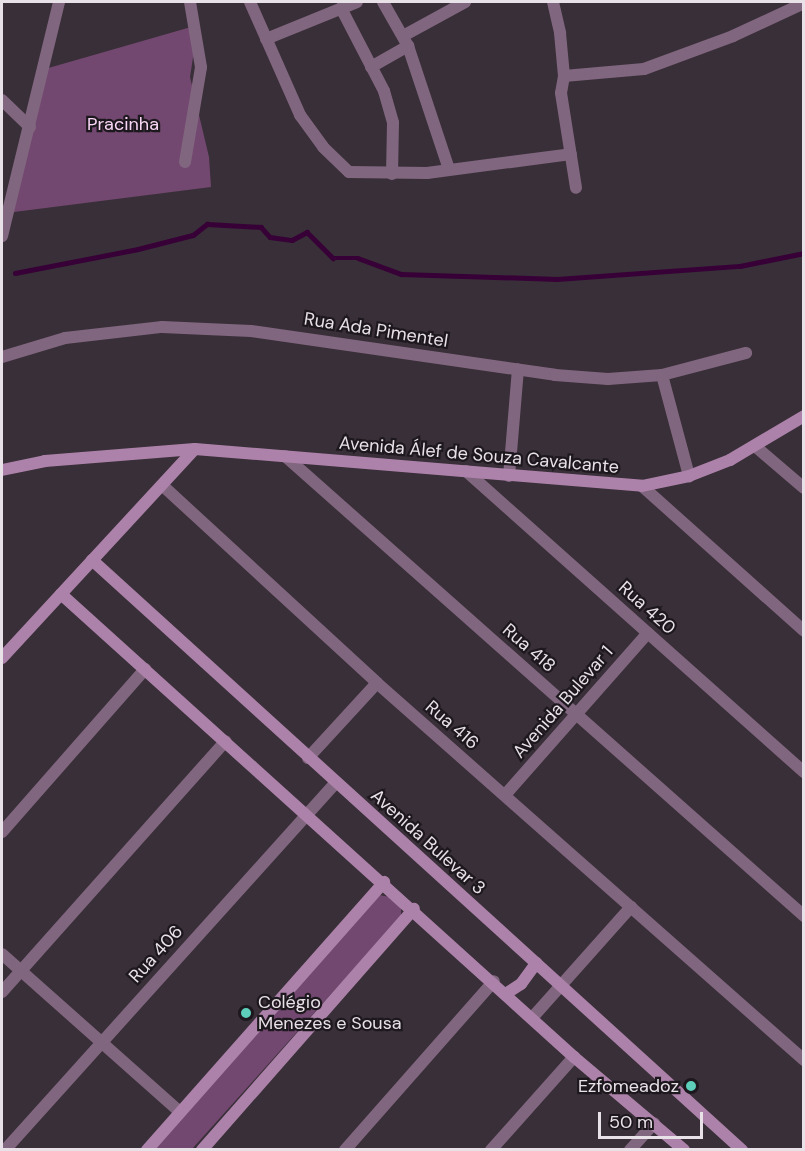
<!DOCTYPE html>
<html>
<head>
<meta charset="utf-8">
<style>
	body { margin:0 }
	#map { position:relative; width:805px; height:1151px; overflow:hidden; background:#392f38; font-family:"DM Sans",sans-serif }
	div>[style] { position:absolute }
	.green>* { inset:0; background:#734870 }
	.stream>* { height:4.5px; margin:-2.25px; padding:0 2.25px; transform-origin:2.25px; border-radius:2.25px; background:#370037 }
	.street>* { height:12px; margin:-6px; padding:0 6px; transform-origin:6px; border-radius:6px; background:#81667f }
	.secondary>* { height:12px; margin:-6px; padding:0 6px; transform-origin:6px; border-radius:6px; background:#ad82aa }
	.dots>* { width:16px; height:16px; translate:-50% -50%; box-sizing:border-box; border:3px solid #1d181d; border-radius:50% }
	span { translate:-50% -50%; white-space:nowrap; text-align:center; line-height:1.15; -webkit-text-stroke:4.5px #1d181d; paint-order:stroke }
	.park-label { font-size:18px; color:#fad7f7 }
	.street-label { font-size:18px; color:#e8e1e8 }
	.poi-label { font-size:18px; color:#e8e1e8 }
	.left { translate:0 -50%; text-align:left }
	.right { translate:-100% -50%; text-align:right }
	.frame { position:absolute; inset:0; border:3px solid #e8e1e8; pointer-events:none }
	.scale { position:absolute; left:598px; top:1112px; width:105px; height:27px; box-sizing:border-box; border:3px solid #e8e1e8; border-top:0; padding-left:8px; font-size:18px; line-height:21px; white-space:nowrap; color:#e8e1e8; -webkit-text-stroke:4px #1d181d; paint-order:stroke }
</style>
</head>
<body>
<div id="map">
	<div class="green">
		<div style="clip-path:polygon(198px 25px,190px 77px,209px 157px,211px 187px,6px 213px,45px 69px)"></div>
		<div style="clip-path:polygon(379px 895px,390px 897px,401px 906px,401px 916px,192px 1149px,153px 1150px)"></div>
	</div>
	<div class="stream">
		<div style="left:15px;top:273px;width:125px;rotate:-11deg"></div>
		<div style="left:138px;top:249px;width:57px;rotate:-14.3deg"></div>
		<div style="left:193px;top:235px;width:18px;rotate:-38deg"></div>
		<div style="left:207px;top:224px;width:54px;rotate:3.2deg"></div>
		<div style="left:261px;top:227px;width:13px;rotate:48deg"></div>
		<div style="left:270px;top:237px;width:22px;rotate:8deg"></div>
		<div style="left:292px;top:240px;width:17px;rotate:-28deg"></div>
		<div style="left:307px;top:232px;width:37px;rotate:45deg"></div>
		<div style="left:333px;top:258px;width:25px"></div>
		<div style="left:358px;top:258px;width:46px;rotate:20.4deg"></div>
		<div style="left:401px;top:274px;width:156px;rotate:1.8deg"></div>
		<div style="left:557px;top:279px;width:183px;rotate:-4.1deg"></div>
		<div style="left:740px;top:266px;width:65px;rotate:-11.5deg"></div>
	</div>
	<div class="street">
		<div style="left:250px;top:2px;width:124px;rotate:66.1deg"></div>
		<div style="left:300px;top:115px;width:39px;rotate:54deg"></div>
		<div style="left:323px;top:147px;width:36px;rotate:44deg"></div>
		<div style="left:349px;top:172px;width:78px;rotate:0.7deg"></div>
		<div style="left:427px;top:173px;width:145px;rotate:-7.5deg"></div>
		<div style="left:383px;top:2px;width:51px;rotate:60.4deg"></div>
		<div style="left:408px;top:46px;width:130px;rotate:71.6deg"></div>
		<div style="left:553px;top:2px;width:32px;rotate:77deg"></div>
		<div style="left:560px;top:33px;width:43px;rotate:84.7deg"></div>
		<div style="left:564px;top:76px;width:17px;rotate:100deg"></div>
		<div style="left:561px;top:93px;width:96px;rotate:81deg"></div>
		<div style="left:341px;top:8px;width:93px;rotate:62.6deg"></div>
		<div style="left:384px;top:91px;width:33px;rotate:74deg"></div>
		<div style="left:393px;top:123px;width:51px;rotate:91.1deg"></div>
		<div style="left:403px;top:36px;width:71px;rotate:-28.7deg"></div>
		<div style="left:266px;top:39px;width:98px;rotate:-22.1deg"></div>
		<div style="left:371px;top:67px;width:43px;rotate:-29.6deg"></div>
		<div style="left:564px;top:76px;width:80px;rotate:-5deg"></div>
		<div style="left:644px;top:69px;width:95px;rotate:-20.3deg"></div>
		<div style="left:733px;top:36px;width:78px;rotate:-24.9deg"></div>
		<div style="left:2px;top:100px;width:39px;rotate:44deg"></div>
		<div style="left:185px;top:162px;width:96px;rotate:-80.4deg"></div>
		<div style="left:201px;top:67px;width:66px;rotate:-99.6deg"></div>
		<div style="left:2px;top:236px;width:241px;rotate:-76.3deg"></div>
		<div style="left:2px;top:357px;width:66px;rotate:-16.8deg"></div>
		<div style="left:65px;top:338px;width:98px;rotate:-6.5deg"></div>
		<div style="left:162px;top:327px;width:89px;rotate:2.6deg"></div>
		<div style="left:251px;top:331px;width:307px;rotate:8.2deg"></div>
		<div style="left:555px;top:375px;width:53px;rotate:4.3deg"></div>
		<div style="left:608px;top:379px;width:54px;rotate:-4.2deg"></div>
		<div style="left:662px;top:375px;width:87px;rotate:-14.7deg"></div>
		<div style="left:662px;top:375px;width:105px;rotate:75deg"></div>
		<div style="left:756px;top:447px;width:63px;rotate:40.5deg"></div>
		<div style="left:285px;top:456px;width:694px;rotate:41.55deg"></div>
		<div style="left:466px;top:471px;width:453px;rotate:41.7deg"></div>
		<div style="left:509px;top:476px;width:107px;rotate:-85.2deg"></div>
		<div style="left:162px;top:485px;width:292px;rotate:42.6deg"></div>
		<div style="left:377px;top:683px;width:570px;rotate:41.44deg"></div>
		<div style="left:642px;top:486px;width:217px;rotate:41.8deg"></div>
		<div style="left:308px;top:758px;width:102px;rotate:-47.4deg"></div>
		<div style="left:505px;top:795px;width:216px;rotate:-48.6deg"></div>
		<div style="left:2px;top:832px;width:217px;rotate:-48.7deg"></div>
		<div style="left:2px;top:954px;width:238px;rotate:41.6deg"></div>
		<div style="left:2px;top:992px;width:336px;rotate:-48.3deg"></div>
		<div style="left:532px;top:1018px;width:149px;rotate:-48.3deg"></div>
		<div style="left:5px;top:1150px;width:494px;rotate:-48deg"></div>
		<div style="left:345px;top:1150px;width:225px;rotate:-48.6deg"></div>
		<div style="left:491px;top:1150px;width:125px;rotate:-48.3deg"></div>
		<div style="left:630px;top:1150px;width:36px;rotate:-48deg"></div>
	</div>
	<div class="secondary">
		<div style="left:2px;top:470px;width:44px;rotate:-11.8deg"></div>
		<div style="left:45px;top:461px;width:150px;rotate:-4.6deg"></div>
		<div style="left:195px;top:449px;width:449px;rotate:4.7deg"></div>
		<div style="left:642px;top:486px;width:48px;rotate:-12deg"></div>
		<div style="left:689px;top:476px;width:44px;rotate:-21.3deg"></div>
		<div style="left:730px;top:460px;width:86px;rotate:-30.7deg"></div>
		<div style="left:92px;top:560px;width:878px;rotate:42.23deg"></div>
		<div style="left:61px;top:594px;width:691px;rotate:42.07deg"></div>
		<div style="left:574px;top:1057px;width:144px;rotate:40.2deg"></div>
		<div style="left:2px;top:658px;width:284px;rotate:-47.3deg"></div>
		<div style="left:507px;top:993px;width:17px;rotate:-33deg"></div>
		<div style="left:521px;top:984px;width:26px;rotate:-54deg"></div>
		<div style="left:147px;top:1150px;width:358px;rotate:-48.5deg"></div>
		<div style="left:202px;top:1150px;width:321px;rotate:-48.7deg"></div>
	</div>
	<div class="dots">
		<div style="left:246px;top:1013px;background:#5dceb9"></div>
		<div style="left:691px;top:1086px;background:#5dceb9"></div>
	</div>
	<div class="park-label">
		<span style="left:123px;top:124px">Pracinha</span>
	</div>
	<div class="street-label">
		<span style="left:376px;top:330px;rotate:9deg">Rua Ada Pimentel</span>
		<span style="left:479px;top:455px;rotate:5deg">Avenida Álef de Souza Cavalcante</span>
		<span style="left:647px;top:608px;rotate:42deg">Rua 420</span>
		<span style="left:529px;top:648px;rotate:41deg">Rua 418</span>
		<span style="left:563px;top:702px;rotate:-49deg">Avenida Bulevar 1</span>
		<span style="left:452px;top:725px;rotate:41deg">Rua 416</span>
		<span style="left:428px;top:842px;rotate:42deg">Avenida Bulevar 3</span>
		<span style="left:156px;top:954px;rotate:-48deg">Rua 406</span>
	</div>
	<div class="poi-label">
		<span class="left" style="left:258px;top:1013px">Colégio<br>Menezes e Sousa</span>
		<span class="right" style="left:679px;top:1086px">Ezfomeadoz</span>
	</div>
	<div class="frame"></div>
	<div class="scale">50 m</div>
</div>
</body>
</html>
